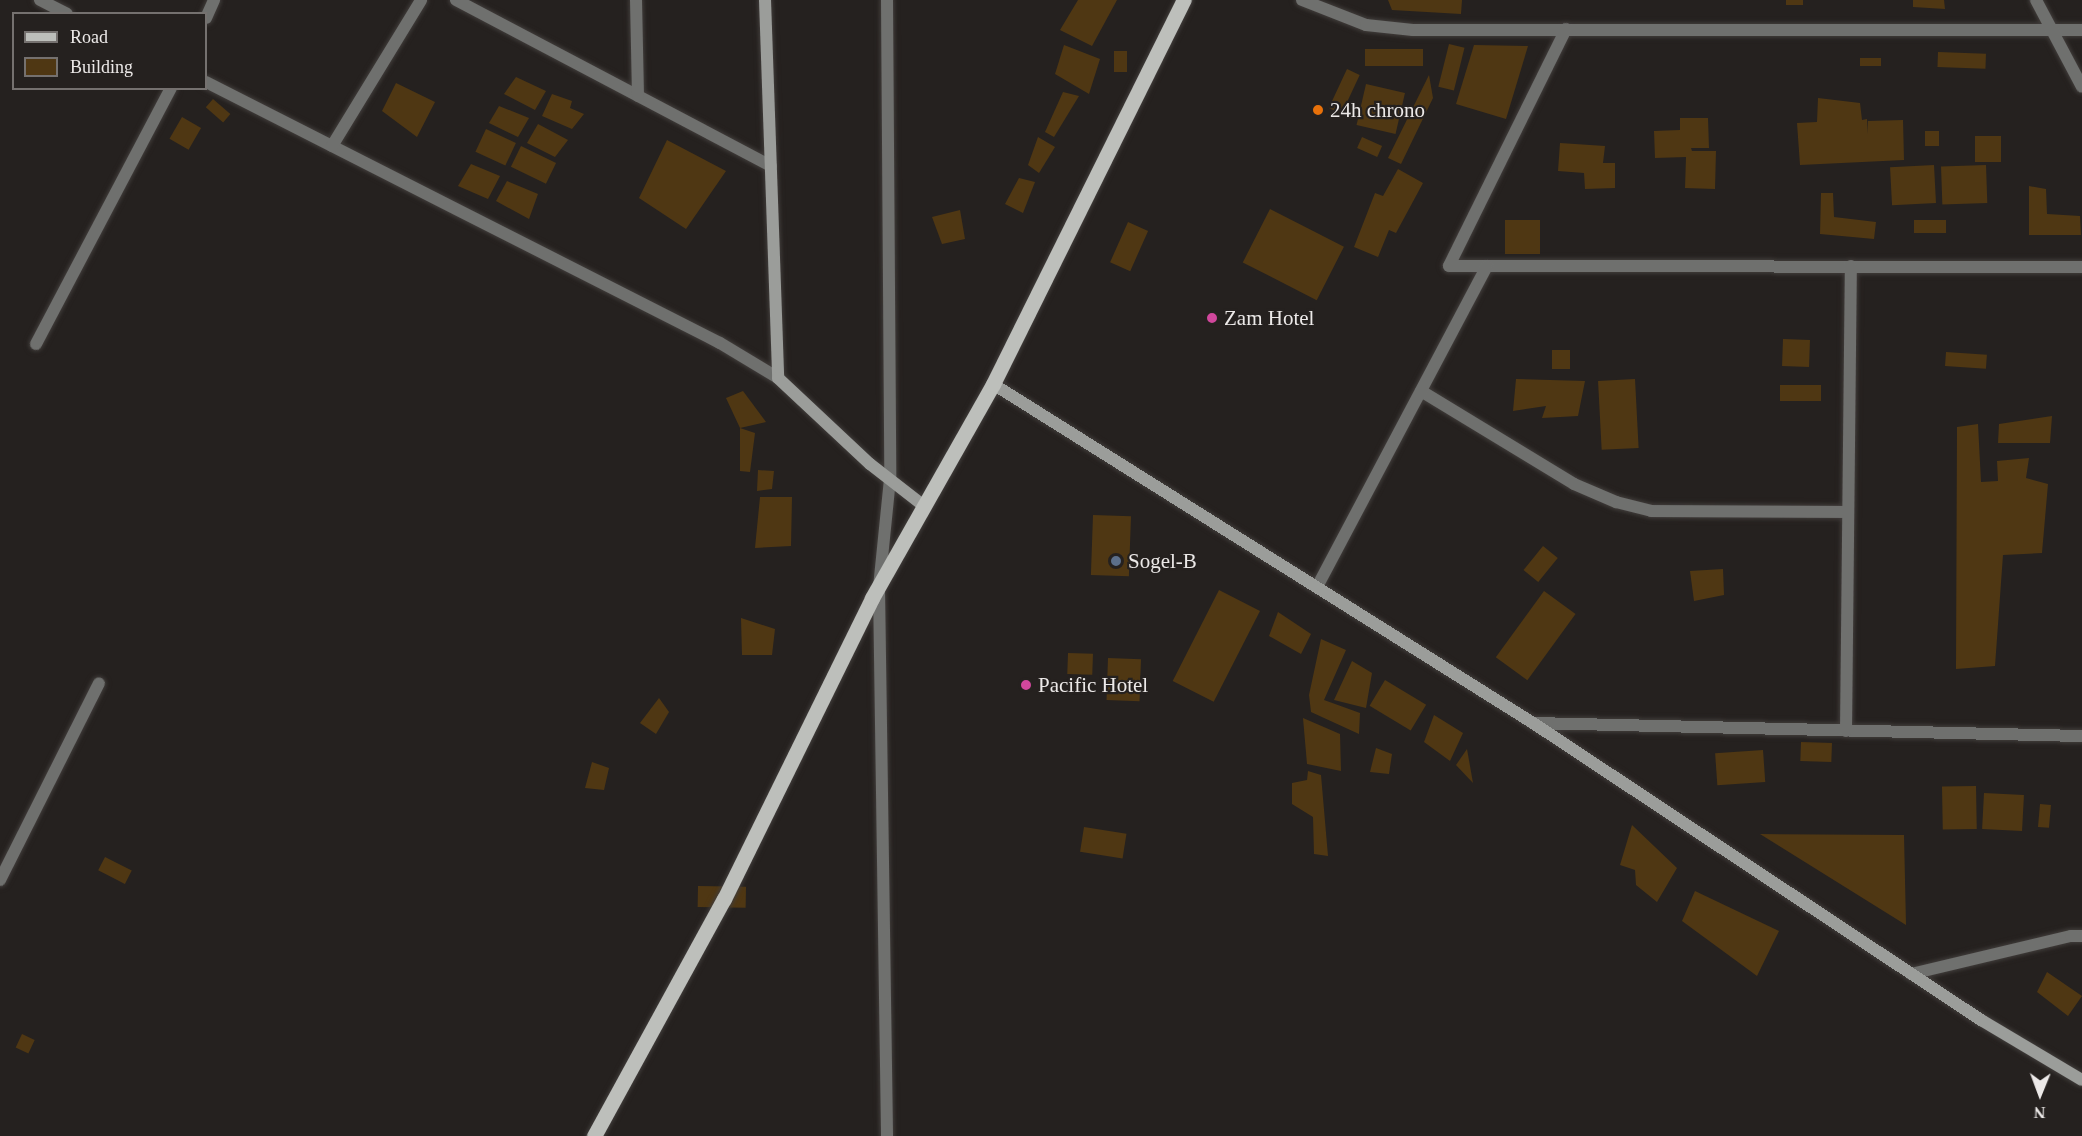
<!DOCTYPE html>
<html>
<head>
<meta charset="utf-8">
<style>
	body { margin:0 }
	#map { position:relative; width:2082px; height:1136px; overflow:hidden; background:#25211f; font-family:"Times New Roman",serif }
	div>[style] { position:absolute }
	.building>* { inset:0; background:#4f3713; transform-origin:0 0 }
	.roads { filter:drop-shadow(0 0 2px #413d3b) drop-shadow(0 0 2px #413d3b) }
	.street>* { height:12px; margin:-6px; padding:0 6px; transform-origin:6px; border-radius:6px; background:#6f706e }
	.secondary>* { height:12px; margin:-6px; padding:0 6px; transform-origin:6px; border-radius:6px; background:#9b9d9a }
	.primary>* { height:15px; margin:-7.5px; padding:0 7.5px; transform-origin:7.5px; border-radius:7.5px; background:#bdbfbb }
	.dots>* { width:16px; height:16px; translate:-50% -50%; box-sizing:border-box; border:3px solid #25211f; border-radius:50% }
	span { translate:-50% -50%; white-space:nowrap; text-align:center; line-height:1.15; -webkit-text-stroke:4.5px #25211f; paint-order:stroke }
	.poi-label { font-size:21px; color:#ece9e8 }
	.left { translate:0 -50%; text-align:left }
	.legend { position:absolute; left:12px; top:12px; width:195px; height:78px; box-sizing:border-box; background:#25211f; border:2px solid #75716f; margin:0; padding:8px 10px; list-style:none; font-size:18px; color:#ece9e8 }
	.legend li { display:flex; align-items:center; gap:12px; height:30px }
	.legend b { width:30px; border:2px solid #75716f }
	.north { position:absolute; left:2010px; top:1064px; width:60px; height:60px; -webkit-text-stroke:4px #25211f; paint-order:stroke; rotate:181deg; font-size:16px; font-weight:700; line-height:24px; text-align:center; color:#ece9e8 }
	.north::after { content:''; display:block; margin:auto; width:21px; height:27px; background:#ece9e8; clip-path:polygon(50% 0,100% 100%,50% 72%,0 100%) }
</style>
</head>
<body>
<div id="map">
	<div class="building">
		<div style="clip-path:polygon(1078px 0,1117px 0,1092px 46px,1060px 30px)"></div>
		<div style="clip-path:polygon(1388px 0,1462px 0,1461px 14px,1392px 10px)"></div>
		<div style="left:1786px;top:0;width:17px;height:5px"></div>
		<div style="clip-path:polygon(1913px 0,1944px 0,1945px 9px,1913px 7px)"></div>
		<div style="left:1449px;top:44px;width:16px;height:44px;rotate:14deg"></div>
		<div style="clip-path:polygon(1064px 45px,1100px 59px,1089px 94px,1055px 74px)"></div>
		<div style="clip-path:polygon(1474px 45px,1528px 46px,1506px 119px,1456px 104px)"></div>
		<div style="left:1365px;top:49px;width:58px;height:17px"></div>
		<div style="left:1114px;top:51px;width:13px;height:21px"></div>
		<div style="left:1938px;top:52px;width:48px;height:15px;rotate:2deg"></div>
		<div style="left:1860px;top:58px;width:21px;height:8px"></div>
		<div style="left:1347px;top:69px;width:14px;height:43px;rotate:25deg"></div>
		<div style="clip-path:polygon(1429px 75px,1433px 98px,1401px 164px,1388px 158px)"></div>
		<div style="clip-path:polygon(516px 77px,546px 91px,535px 110px,504px 94px)"></div>
		<div style="clip-path:polygon(396px 83px,435px 102px,417px 137px,382px 111px)"></div>
		<div style="left:1366px;top:84px;width:40px;height:42px;rotate:13deg"></div>
		<div style="clip-path:polygon(1063px 92px,1079px 96px,1054px 137px,1045px 132px)"></div>
		<div style="clip-path:polygon(552px 94px,572px 101px,570px 108px,584px 114px,572px 129px,542px 116px)"></div>
		<div style="clip-path:polygon(1818px 98px,1860px 103px,1862px 120px,1867px 119px,1868px 134px,1868px 121px,1903px 120px,1904px 160px,1800px 165px,1797px 123px,1817px 122px)"></div>
		<div style="left:213px;top:99px;width:23px;height:11px;rotate:41deg"></div>
		<div style="clip-path:polygon(499px 106px,529px 118px,518px 137px,489px 123px)"></div>
		<div style="left:182px;top:117px;width:22px;height:25px;rotate:30deg"></div>
		<div style="clip-path:polygon(1680px 118px,1708px 118px,1709px 148px,1691px 148px,1692px 151px,1716px 151px,1715px 189px,1685px 188px,1686px 157px,1655px 158px,1654px 131px,1680px 130px)"></div>
		<div style="clip-path:polygon(538px 124px,568px 140px,555px 157px,527px 143px)"></div>
		<div style="left:486px;top:129px;width:33px;height:25px;rotate:25deg"></div>
		<div style="left:1925px;top:131px;width:14px;height:15px"></div>
		<div style="left:2001px;top:136px;width:26px;height:26px;rotate:90deg"></div>
		<div style="clip-path:polygon(1038px 137px,1055px 147px,1039px 173px,1028px 165px)"></div>
		<div style="left:1362px;top:137px;width:22px;height:12px;rotate:24deg"></div>
		<div style="clip-path:polygon(667px 140px,726px 171px,686px 229px,639px 198px)"></div>
		<div style="clip-path:polygon(1560px 143px,1605px 146px,1603px 163px,1615px 163px,1615px 188px,1585px 189px,1584px 173px,1558px 171px)"></div>
		<div style="left:521px;top:146px;width:39px;height:23px;rotate:26deg"></div>
		<div style="clip-path:polygon(471px 164px,500px 176px,488px 199px,458px 186px)"></div>
		<div style="left:1934px;top:165px;width:38px;height:44px;rotate:87deg"></div>
		<div style="left:1986px;top:165px;width:38px;height:45px;rotate:88deg"></div>
		<div style="clip-path:polygon(1398px 169px,1423px 183px,1396px 233px,1389px 230px,1378px 257px,1354px 247px,1375px 193px,1383px 196px)"></div>
		<div style="clip-path:polygon(1019px 178px,1035px 182px,1023px 213px,1005px 204px)"></div>
		<div style="clip-path:polygon(507px 181px,538px 194px,529px 219px,496px 201px)"></div>
		<div style="clip-path:polygon(2029px 186px,2046px 189px,2047px 214px,2080px 216px,2081px 235px,2029px 235px)"></div>
		<div style="clip-path:polygon(1821px 193px,1833px 193px,1834px 217px,1876px 222px,1874px 239px,1820px 234px)"></div>
		<div style="left:1270px;top:209px;width:83px;height:60px;rotate:27deg"></div>
		<div style="clip-path:polygon(960px 210px,965px 239px,942px 244px,932px 217px)"></div>
		<div style="left:1540px;top:220px;width:34px;height:35px;rotate:90deg"></div>
		<div style="left:1914px;top:220px;width:32px;height:13px"></div>
		<div style="left:1128px;top:222px;width:22px;height:44px;rotate:24deg"></div>
		<div style="left:1783px;top:339px;width:27px;height:27px;rotate:2deg"></div>
		<div style="left:1552px;top:350px;width:18px;height:19px"></div>
		<div style="left:1946px;top:352px;width:41px;height:14px;rotate:4deg"></div>
		<div style="clip-path:polygon(1516px 379px,1585px 381px,1578px 416px,1542px 418px,1546px 406px,1513px 411px)"></div>
		<div style="left:1635px;top:379px;width:69px;height:37px;rotate:87deg"></div>
		<div style="left:1780px;top:385px;width:41px;height:16px"></div>
		<div style="clip-path:polygon(743px 391px,766px 422px,740px 428px,726px 398px)"></div>
		<div style="clip-path:polygon(2052px 416px,2050px 443px,1998px 443px,1999px 424px)"></div>
		<div style="clip-path:polygon(1978px 424px,1981px 482px,1998px 481px,1997px 461px,2029px 458px,2026px 478px,2048px 484px,2042px 553px,2003px 555px,1995px 666px,1956px 669px,1957px 427px)"></div>
		<div style="clip-path:polygon(740px 428px,755px 433px,750px 472px,740px 471px)"></div>
		<div style="clip-path:polygon(758px 470px,774px 471px,772px 489px,757px 491px)"></div>
		<div style="clip-path:polygon(760px 497px,792px 497px,791px 546px,755px 548px)"></div>
		<div style="left:1093px;top:515px;width:38px;height:60px;rotate:2deg"></div>
		<div style="left:1543px;top:546px;width:19px;height:31px;rotate:39deg"></div>
		<div style="clip-path:polygon(1723px 569px,1724px 595px,1694px 601px,1690px 571px)"></div>
		<div style="left:1219px;top:590px;width:46px;height:102px;rotate:27deg"></div>
		<div style="left:1544px;top:591px;width:39px;height:82px;rotate:36deg"></div>
		<div style="clip-path:polygon(1278px 612px,1311px 634px,1301px 654px,1269px 636px)"></div>
		<div style="clip-path:polygon(741px 618px,775px 629px,772px 655px,742px 655px)"></div>
		<div style="clip-path:polygon(1321px 639px,1346px 650px,1324px 700px,1360px 713px,1359px 734px,1311px 712px,1309px 695px)"></div>
		<div style="left:1068px;top:653px;width:25px;height:21px;rotate:2deg"></div>
		<div style="left:1108px;top:658px;width:33px;height:42px;rotate:2deg"></div>
		<div style="clip-path:polygon(1352px 661px,1372px 673px,1366px 708px,1334px 700px)"></div>
		<div style="left:1385px;top:680px;width:48px;height:30px;rotate:31deg"></div>
		<div style="clip-path:polygon(659px 698px,669px 712px,656px 734px,640px 723px)"></div>
		<div style="clip-path:polygon(1434px 715px,1463px 733px,1450px 761px,1424px 742px)"></div>
		<div style="clip-path:polygon(1303px 718px,1340px 734px,1341px 771px,1307px 764px)"></div>
		<div style="left:1801px;top:742px;width:31px;height:19px;rotate:2deg"></div>
		<div style="clip-path:polygon(1376px 748px,1392px 754px,1389px 774px,1370px 772px)"></div>
		<div style="clip-path:polygon(1467px 749px,1473px 783px,1456px 765px)"></div>
		<div style="left:1763px;top:750px;width:32px;height:48px;rotate:86deg"></div>
		<div style="clip-path:polygon(592px 762px,609px 768px,604px 790px,585px 788px)"></div>
		<div style="clip-path:polygon(1308px 771px,1321px 775px,1328px 856px,1314px 854px,1313px 817px,1292px 804px,1292px 783px,1307px 780px)"></div>
		<div style="left:1976px;top:786px;width:43px;height:34px;rotate:89deg"></div>
		<div style="left:1984px;top:793px;width:40px;height:36px;rotate:3deg"></div>
		<div style="left:2040px;top:804px;width:11px;height:23px;rotate:5deg"></div>
		<div style="clip-path:polygon(1632px 825px,1677px 868px,1657px 902px,1636px 885px,1635px 870px,1620px 865px)"></div>
		<div style="left:1084px;top:827px;width:43px;height:25px;rotate:9deg"></div>
		<div style="clip-path:polygon(1760px 834px,1904px 835px,1906px 925px)"></div>
		<div style="left:105px;top:857px;width:30px;height:15px;rotate:27deg"></div>
		<div style="left:698px;top:886px;width:48px;height:21px;rotate:1deg"></div>
		<div style="clip-path:polygon(1695px 891px,1779px 931px,1757px 976px,1682px 921px)"></div>
		<div style="clip-path:polygon(2047px 972px,2082px 996px,2068px 1016px,2037px 992px)"></div>
		<div style="left:22px;top:1034px;width:14px;height:15px;rotate:25deg"></div>
	</div>
	<div class="roads">
		<div class="street">
			<div style="left:40px;top:0;width:30px;rotate:27deg"></div>
			<div style="left:456px;top:0;width:356px;rotate:27.8deg"></div>
			<div style="left:636px;top:0;width:96px;rotate:88.8deg"></div>
			<div style="left:887px;top:0;width:479px;rotate:89.6deg"></div>
			<div style="left:890px;top:479px;width:110px;rotate:95.8deg"></div>
			<div style="left:879px;top:588px;width:548px;rotate:89.16deg"></div>
			<div style="left:1302px;top:0;width:69px;rotate:21.3deg"></div>
			<div style="left:1366px;top:25px;width:47px;rotate:6.1deg"></div>
			<div style="left:1413px;top:30px;width:669px"></div>
			<div style="left:2036px;top:0;width:98px;rotate:62.1deg"></div>
			<div style="left:206px;top:18px;width:20px;rotate:-66deg"></div>
			<div style="left:1566px;top:29px;width:264px;rotate:116.3deg"></div>
			<div style="left:1449px;top:266px;width:633px;rotate:0.09deg"></div>
			<div style="left:206px;top:82px;width:576px;rotate:26.92deg"></div>
			<div style="left:720px;top:343px;width:68px;rotate:31.1deg"></div>
			<div style="left:332px;top:146px;width:171px;rotate:-58.6deg"></div>
			<div style="left:36px;top:344px;width:289px;rotate:-62.2deg"></div>
			<div style="left:1421px;top:391px;width:179px;rotate:31.3deg"></div>
			<div style="left:1574px;top:484px;width:46px;rotate:23.2deg"></div>
			<div style="left:1616px;top:502px;width:36px;rotate:14deg"></div>
			<div style="left:1651px;top:511px;width:197px;rotate:0.3deg"></div>
			<div style="left:1317px;top:587px;width:363px;rotate:-62.1deg"></div>
			<div style="left:1533px;top:723px;width:549px;rotate:1.36deg"></div>
			<div style="left:1846px;top:731px;width:465px;rotate:-89.4deg"></div>
			<div style="left:0;top:880px;width:220px;rotate:-63.3deg"></div>
			<div style="left:1911px;top:974px;width:164px;rotate:-13.4deg"></div>
			<div style="left:2071px;top:936px;width:11px"></div>
		</div>
		<div class="secondary">
			<div style="left:765px;top:0;width:378px;rotate:88deg"></div>
			<div style="left:778px;top:378px;width:126px;rotate:43.1deg"></div>
			<div style="left:870px;top:464px;width:68px;rotate:37.9deg"></div>
			<div style="left:993px;top:384px;width:638px;rotate:32.12deg"></div>
			<div style="left:1533px;top:723px;width:538px;rotate:33.54deg"></div>
			<div style="left:1981px;top:1020px;width:117px;rotate:30.7deg"></div>
		</div>
		<div class="primary">
			<div style="left:594px;top:1136px;width:270px;rotate:-61.3deg"></div>
			<div style="left:724px;top:899px;width:335px;rotate:-63.8deg"></div>
			<div style="left:872px;top:598px;width:246px;rotate:-60.5deg"></div>
			<div style="left:993px;top:384px;width:429px;rotate:-63.6deg"></div>
		</div>
	</div>
	<div class="dots">
		<div style="left:1318px;top:110px;background:#e8710a"></div>
		<div style="left:1212px;top:318px;background:#d1479c"></div>
		<div style="left:1116px;top:561px;background:#5c6f8a"></div>
		<div style="left:1026px;top:685px;background:#d1479c"></div>
	</div>
	<div class="poi-label">
		<span class="left" style="left:1330px;top:110px">24h chrono</span>
		<span class="left" style="left:1224px;top:318px">Zam Hotel</span>
		<span class="left" style="left:1128px;top:561px">Sogel-B</span>
		<span class="left" style="left:1038px;top:685px">Pacific Hotel</span>
	</div>
	<ul class="legend">
	<li><b style="height:8px;background:#bdbfbb"></b>Road</li>
	<li><b style="height:16px;background:#4f3713"></b>Building</li>
	</ul>
	<div class="north">N</div>
</div>
</body>
</html>
